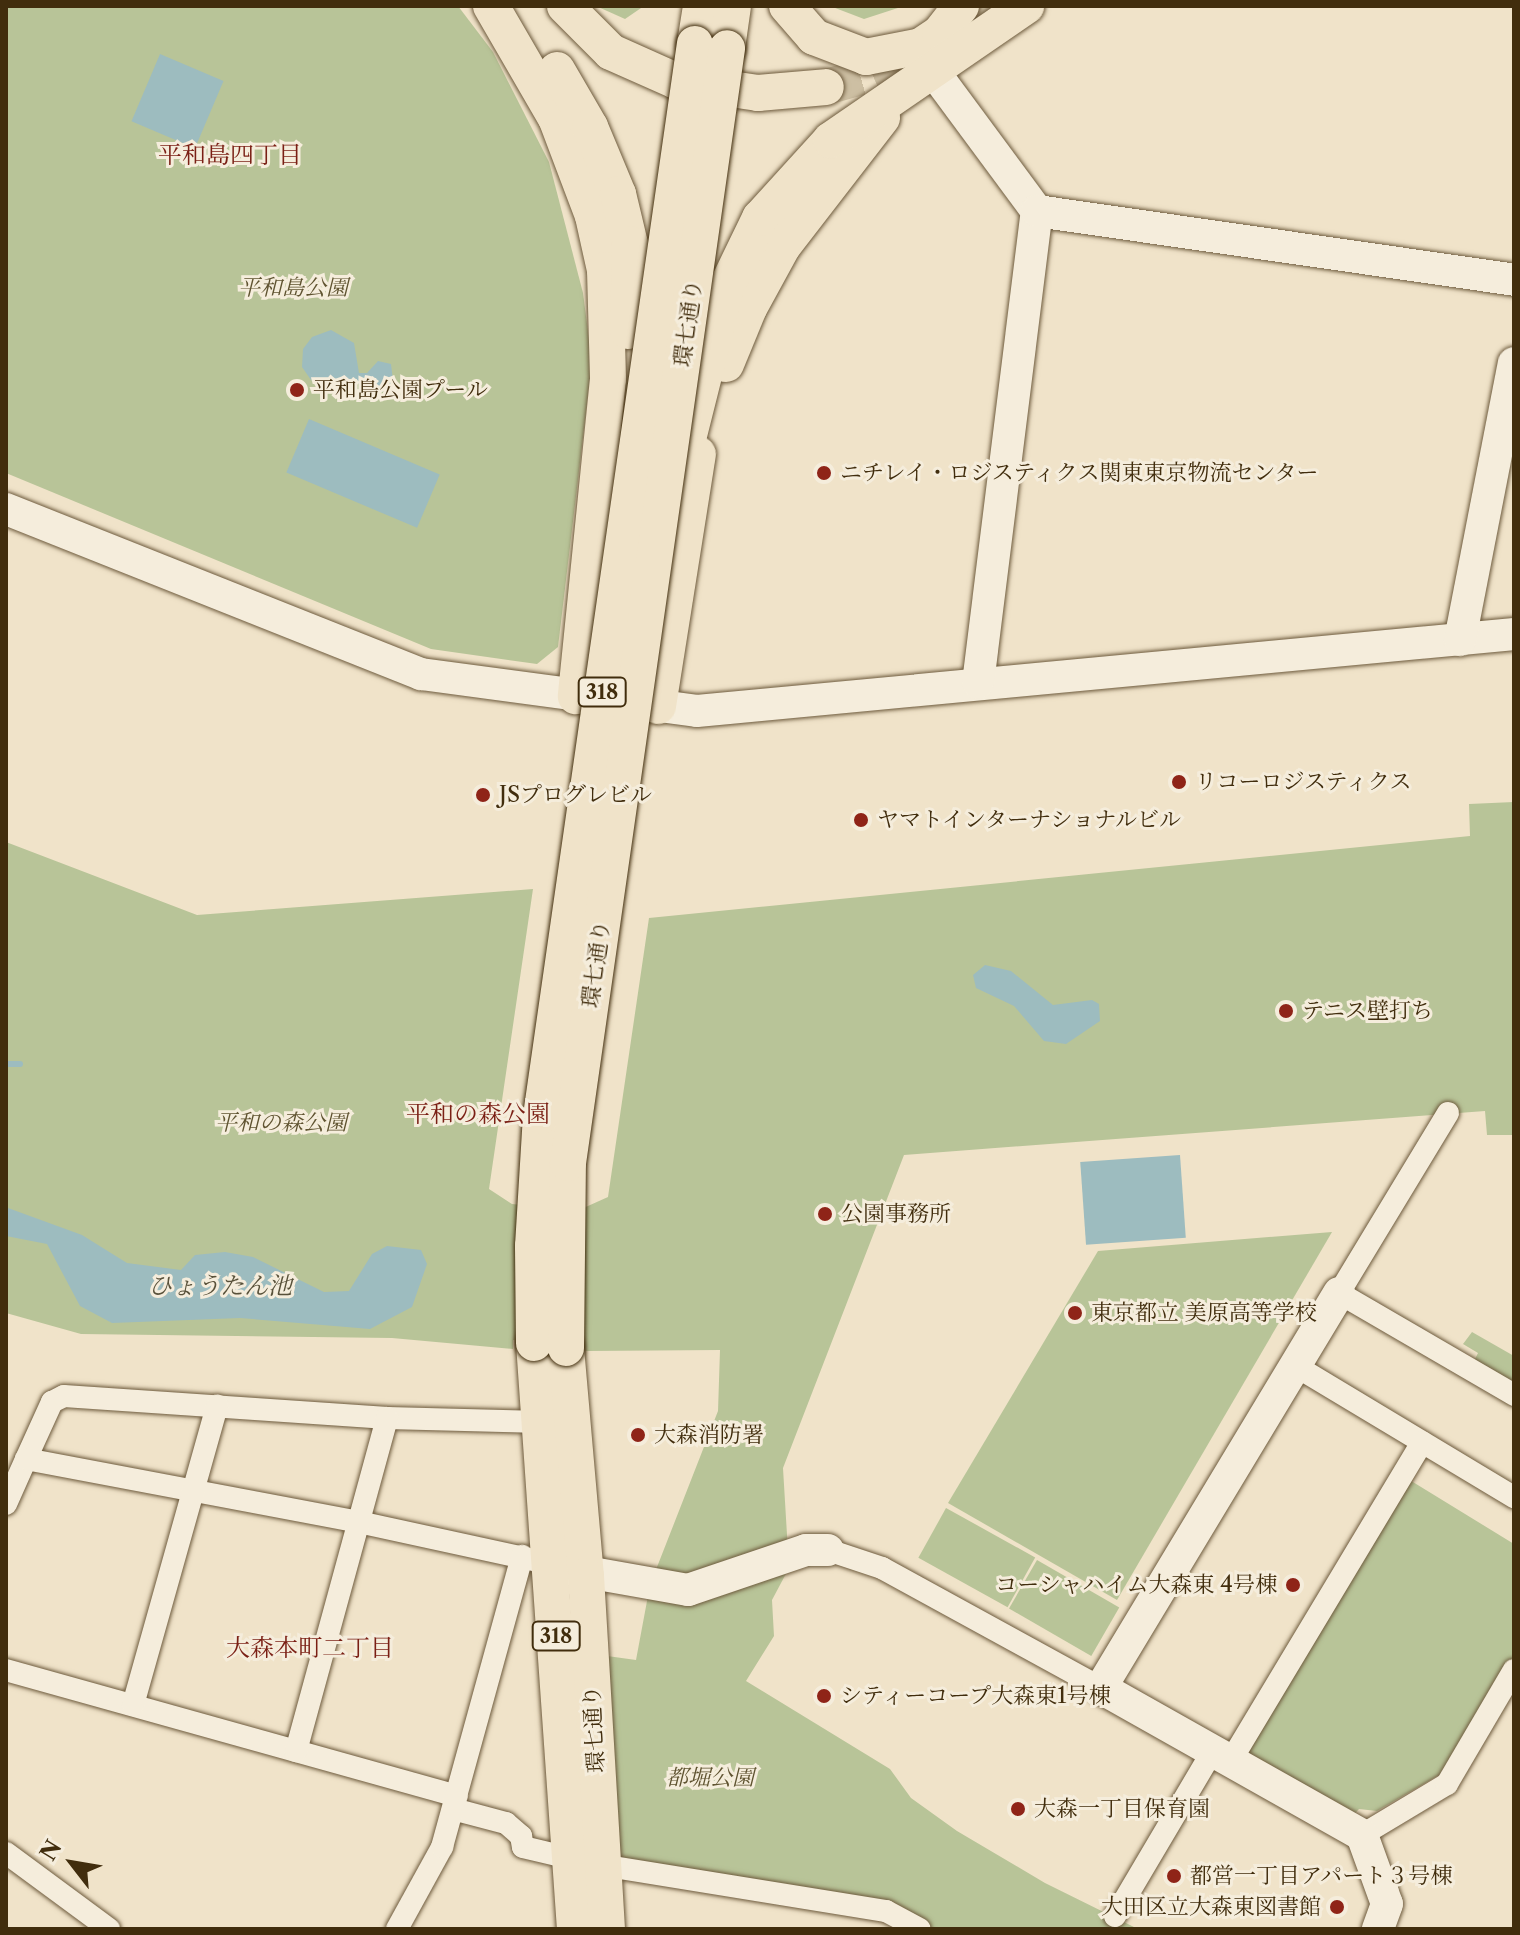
<!DOCTYPE html>
<html>
<head>
<meta charset="utf-8">
<style>
	body { margin:0 }
	#map { position:relative; width:1520px; height:1935px; overflow:hidden; background:#f0e3c9; font-family:"Libre Caslon Text","Noto Serif JP",serif }
	div>[style] { position:absolute }
	.green>* { inset:0; background:#b8c498; transform-origin:0 0 }
	.water>* { inset:0; background:#9dbcbf; transform-origin:0 0 }
	.stream>* { height:6px; margin:-3px; padding:0 3px; transform-origin:3px; border-radius:3px; background:#9dbcbf }
	.primary-tunnel>* { height:36px; margin-top:-18px; transform-origin:0; background:repeating-linear-gradient(90deg,#cdbfa3 0 36px,transparent 0 54px) }
	.roads { filter:drop-shadow(0 0 2px #6d5a3c) drop-shadow(0 0 2px #6d5a3c) }
	.street>* { height:22px; margin:-11px; padding:0 11px; transform-origin:11px; border-radius:11px; background:#f5eddc }
	.secondary>* { height:32px; margin:-16px; padding:0 16px; transform-origin:16px; border-radius:16px; background:#f5eddc }
	.primary>* { height:36px; margin:-18px; padding:0 18px; transform-origin:18px; border-radius:18px; background:#f0e3c9 }
	.bridges { filter:drop-shadow(0 0 2px #412d0d) drop-shadow(0 0 2px #412d0d) }
	.primary-bridge>* { height:36px; margin:-18px; padding:0 18px; transform-origin:18px; border-radius:18px; background:#f0e3c9 }
	.dots>* { width:22px; height:22px; translate:-50% -50%; box-sizing:border-box; border:4px solid #f5eddc; border-radius:50% }
	span { translate:-50% -50%; white-space:nowrap; text-align:center; line-height:1.15; -webkit-text-stroke:6px #f5eddc; paint-order:stroke }
	.shield-label span { padding:2px 6px; background:#f5eddc; border:2px solid; border-radius:6px; -webkit-text-stroke-width:0 }
	.shield-label { font-size:20px; color:#412d0d; font-weight:700 }
	.park-label { font-size:22px; color:#5f5330; font-style:italic }
	.street-label { font-size:22px; color:#412d0d }
	.poi-label { font-size:22px; color:#412d0d }
	.left { translate:0 -50%; text-align:left }
	.right { translate:-100% -50%; text-align:right }
	.neighbourhood-label { font-size:24px; color:#7a1f14 }
	.water-label { font-size:24px; color:#58513a; font-style:italic }
	.frame { position:absolute; inset:0; border:8px solid #412d0d; pointer-events:none }
	.north { position:absolute; left:32px; top:1823px; width:80px; height:80px; -webkit-text-stroke:6px #f5eddc; paint-order:stroke; rotate:301deg; font-size:22px; font-weight:700; line-height:32px; text-align:center; color:#412d0d }
	.north::after { content:''; display:block; margin:auto; width:28px; height:36px; background:#412d0d; clip-path:polygon(50% 0,100% 100%,50% 72%,0 100%) }
</style>
</head>
<body>
<div id="map">
	<div class="green">
		<div style="clip-path:polygon(6px 6px,458px 6px,493px 52px,549px 162px,583px 293px,592px 362px,558px 647px,537px 664px,431px 649px,6px 473px)"></div>
		<div style="clip-path:polygon(596px 6px,644px 6px,625px 19px)"></div>
		<div style="clip-path:polygon(830px 6px,904px 6px,864px 19px)"></div>
		<div style="clip-path:polygon(1514px 802px,1514px 1135px,1487px 1135px,1485px 1111px,904px 1155px,783px 1468px,789px 1568px,772px 1600px,774px 1636px,746px 1681px,890px 1769px,911px 1798px,957px 1831px,1045px 1883px,1138px 1929px,926px 1929px,613px 1863px,600px 1655px,636px 1660px,650px 1585px,718px 1411px,720px 1350px,587px 1351px,513px 1340px,513px 1349px,392px 1338px,81px 1334px,6px 1313px,6px 842px,197px 915px,533px 889px,489px 1189px,512px 1204px,579px 1210px,608px 1197px,649px 918px,1470px 836px,1469px 804px)"></div>
		<div style="clip-path:polygon(1332px 1232px,1117px 1600px,948px 1503px,1098px 1251px)"></div>
		<div style="clip-path:polygon(1472px 1332px,1514px 1356px,1514px 1392px,1471px 1367px,1478px 1353px,1463px 1344px)"></div>
		<div style="clip-path:polygon(1408px 1479px,1514px 1544px,1514px 1661px,1497px 1695px,1439px 1775px,1377px 1811px,1359px 1809px,1350px 1819px,1242px 1759px)"></div>
		<div style="left:946px;top:1508px;width:102px;height:57px;rotate:29deg"></div>
		<div style="left:1037px;top:1560px;width:95px;height:56px;rotate:30deg"></div>
	</div>
	<div class="water">
		<div style="left:160px;top:54px;width:69px;height:73px;rotate:23deg"></div>
		<div style="clip-path:polygon(331px 330px,354px 343px,359px 373px,367px 373px,378px 361px,391px 364px,394px 388px,381px 392px,368px 384px,345px 384px,328px 389px,311px 380px,302px 367px,303px 349px,312px 337px)"></div>
		<div style="left:309px;top:419px;width:142px;height:58px;rotate:23deg"></div>
		<div style="clip-path:polygon(985px 965px,1011px 971px,1053px 1005px,1092px 1000px,1099px 1004px,1100px 1021px,1066px 1044px,1044px 1041px,1014px 1006px,976px 988px,973px 975px)"></div>
		<div style="left:1180px;top:1155px;width:83px;height:100px;rotate:86deg"></div>
		<div style="clip-path:polygon(8px 1208px,82px 1235px,127px 1263px,181px 1270px,195px 1255px,225px 1252px,253px 1257px,324px 1292px,349px 1291px,372px 1254px,387px 1246px,421px 1250px,427px 1264px,412px 1307px,370px 1329px,240px 1318px,112px 1323px,80px 1306px,47px 1244px,6px 1236px)"></div>
	</div>
	<div class="stream">
		<div style="left:6px;top:1064px;width:14px"></div>
	</div>
	<div class="primary-tunnel">
		<div style="left:826px;top:87px;width:48px;rotate:-15.8deg"></div>
		<div style="left:872px;top:74px;width:64px;rotate:-24.1deg"></div>
		<div style="left:930px;top:48px;width:72px;rotate:-35.9deg"></div>
	</div>
	<div class="roads">
		<div class="street">
			<div style="left:1448px;top:1113px;width:210px;rotate:121.2deg"></div>
			<div style="left:1339px;top:1293px;width:203px;rotate:30.2deg"></div>
			<div style="left:1294px;top:1365px;width:257px;rotate:31deg"></div>
			<div style="left:26px;top:1459px;width:63px;rotate:-65.5deg"></div>
			<div style="left:52px;top:1402px;width:13px;rotate:-27deg"></div>
			<div style="left:64px;top:1396px;width:324px;rotate:3.9deg"></div>
			<div style="left:387px;top:1418px;width:155px;rotate:1.5deg"></div>
			<div style="left:6px;top:1504px;width:49px;rotate:-66deg"></div>
			<div style="left:26px;top:1459px;width:339px;rotate:10.7deg"></div>
			<div style="left:359px;top:1522px;width:198px;rotate:12.3deg"></div>
			<div style="left:828px;top:1550px;width:57px;rotate:18.4deg"></div>
			<div style="left:882px;top:1568px;width:250px;rotate:28.7deg"></div>
			<div style="left:6px;top:1670px;width:468px;rotate:15.6deg"></div>
			<div style="left:133px;top:1705px;width:311px;rotate:-74.3deg"></div>
			<div style="left:296px;top:1751px;width:345px;rotate:-74.7deg"></div>
			<div style="left:1230px;top:1762px;width:373px;rotate:-59deg"></div>
			<div style="left:453px;top:1809px;width:55px;rotate:14.8deg"></div>
			<div style="left:506px;top:1823px;width:20px;rotate:41deg"></div>
			<div style="left:521px;top:1836px;width:11px;rotate:80deg"></div>
			<div style="left:523px;top:1847px;width:47px;rotate:13.4deg"></div>
			<div style="left:1362px;top:1835px;width:99px;rotate:-31deg"></div>
			<div style="left:1447px;top:1784px;width:132px;rotate:-59.6deg"></div>
			<div style="left:6px;top:1853px;width:128px;rotate:36.4deg"></div>
			<div style="left:601px;top:1865px;width:289px;rotate:9.2deg"></div>
			<div style="left:886px;top:1911px;width:38px;rotate:28deg"></div>
			<div style="left:1115px;top:1916px;width:191px;rotate:-59.4deg"></div>
			<div style="left:397px;top:1929px;width:94px;rotate:-61.2deg"></div>
			<div style="left:442px;top:1847px;width:302px;rotate:-74.6deg"></div>
		</div>
		<div class="secondary">
			<div style="left:934px;top:72px;width:173px;rotate:53.5deg"></div>
			<div style="left:6px;top:509px;width:447px;rotate:21.7deg"></div>
			<div style="left:421px;top:674px;width:278px;rotate:7.6deg"></div>
			<div style="left:697px;top:711px;width:821px;rotate:-5.38deg"></div>
			<div style="left:1460px;top:640px;width:282px;rotate:-79deg"></div>
			<div style="left:978px;top:683px;width:476px;rotate:-82.9deg"></div>
			<div style="left:1037px;top:211px;width:482px;rotate:8.2deg"></div>
			<div style="left:1339px;top:1293px;width:461px;rotate:121.1deg"></div>
			<div style="left:1101px;top:1688px;width:300px;rotate:29.4deg"></div>
			<div style="left:1362px;top:1835px;width:73px;rotate:70.1deg"></div>
			<div style="left:1387px;top:1904px;width:27px;rotate:110deg"></div>
			<div style="left:564px;top:1568px;width:126px;rotate:10.1deg"></div>
			<div style="left:688px;top:1590px;width:125px;rotate:-18.7deg"></div>
			<div style="left:806px;top:1550px;width:22px"></div>
		</div>
		<div class="primary">
			<div style="left:491px;top:6px;width:129px;rotate:59.9deg"></div>
			<div style="left:556px;top:118px;width:105px;rotate:69.3deg"></div>
			<div style="left:593px;top:216px;width:55px;rotate:77.5deg"></div>
			<div style="left:605px;top:270px;width:109px;rotate:88.4deg"></div>
			<div style="left:608px;top:379px;width:319px;rotate:95.8deg"></div>
			<div style="left:565px;top:6px;width:65px;rotate:45deg"></div>
			<div style="left:611px;top:52px;width:71px;rotate:24deg"></div>
			<div style="left:676px;top:81px;width:83px;rotate:8.3deg"></div>
			<div style="left:758px;top:93px;width:68px;rotate:-5deg"></div>
			<div style="left:787px;top:6px;width:41px;rotate:48.9deg"></div>
			<div style="left:814px;top:37px;width:56px;rotate:21deg"></div>
			<div style="left:866px;top:57px;width:56px;rotate:-11.3deg"></div>
			<div style="left:921px;top:46px;width:23px;rotate:-34deg"></div>
			<div style="left:940px;top:33px;width:34px;rotate:-52deg"></div>
			<div style="left:695px;top:44px;width:38px;rotate:-81deg"></div>
			<div style="left:727px;top:48px;width:42px;rotate:-81.9deg"></div>
			<div style="left:557px;top:70px;width:66px;rotate:59.9deg"></div>
			<div style="left:590px;top:127px;width:73px;rotate:67.3deg"></div>
			<div style="left:618px;top:194px;width:51px;rotate:76.5deg"></div>
			<div style="left:630px;top:244px;width:87px;rotate:91.3deg"></div>
			<div style="left:726px;top:364px;width:61px;rotate:-67.7deg"></div>
			<div style="left:749px;top:308px;width:71px;rotate:-61.3deg"></div>
			<div style="left:783px;top:246px;width:162px;rotate:-52.3deg"></div>
			<div style="left:678px;top:479px;width:197px;rotate:-75.9deg"></div>
			<div style="left:726px;top:288px;width:78px;rotate:-64.1deg"></div>
			<div style="left:760px;top:218px;width:105px;rotate:-47.7deg"></div>
			<div style="left:831px;top:140px;width:237px;rotate:-34.5deg"></div>
			<div style="left:658px;top:706px;width:255px;rotate:-81deg"></div>
			<div style="left:534px;top:1343px;width:587px;rotate:86deg"></div>
			<div style="left:566px;top:1348px;width:229px;rotate:85deg"></div>
			<div style="left:586px;top:1576px;width:354px;rotate:86.6deg"></div>
		</div>
	</div>
	<div class="bridges">
		<div class="primary-bridge">
			<div style="left:534px;top:1343px;width:97px;rotate:-90.6deg"></div>
			<div style="left:533px;top:1246px;width:130px;rotate:-86.5deg"></div>
			<div style="left:541px;top:1116px;width:1083px;rotate:-81.83deg"></div>
			<div style="left:566px;top:1348px;width:185px;rotate:-89.4deg"></div>
			<div style="left:568px;top:1163px;width:1126px;rotate:-81.88deg"></div>
		</div>
	</div>
	<div class="dots">
		<div style="left:297px;top:390px;background:#8f2418"></div>
		<div style="left:824px;top:473px;background:#8f2418"></div>
		<div style="left:1179px;top:782px;background:#8f2418"></div>
		<div style="left:483px;top:795px;background:#8f2418"></div>
		<div style="left:861px;top:820px;background:#8f2418"></div>
		<div style="left:1286px;top:1011px;background:#8f2418"></div>
		<div style="left:825px;top:1214px;background:#8f2418"></div>
		<div style="left:1075px;top:1313px;background:#8f2418"></div>
		<div style="left:638px;top:1435px;background:#8f2418"></div>
		<div style="left:1293px;top:1585px;background:#8f2418"></div>
		<div style="left:824px;top:1696px;background:#8f2418"></div>
		<div style="left:1018px;top:1809px;background:#8f2418"></div>
		<div style="left:1174px;top:1876px;background:#8f2418"></div>
		<div style="left:1337px;top:1907px;background:#8f2418"></div>
	</div>
	<div class="shield-label">
		<span style="left:602px;top:692px">318</span>
		<span style="left:556px;top:1636px">318</span>
	</div>
	<div class="park-label">
		<span style="left:293px;top:288px">平和島公園</span>
		<span style="left:281px;top:1123px">平和の森公園</span>
		<span style="left:710px;top:1778px">都堀公園</span>
	</div>
	<div class="street-label">
		<span style="left:688px;top:323px;rotate:-82deg">環七通り</span>
		<span style="left:596px;top:964px;rotate:-82deg">環七通り</span>
		<span style="left:594px;top:1729px;rotate:-93deg">環七通り</span>
	</div>
	<div class="poi-label">
		<span class="left" style="left:313px;top:390px">平和島公園プール</span>
		<span class="left" style="left:840px;top:473px">ニチレイ・ロジスティクス関東東京物流センター</span>
		<span class="left" style="left:1195px;top:782px">リコーロジスティクス</span>
		<span class="left" style="left:499px;top:795px">JSプログレビル</span>
		<span class="left" style="left:877px;top:820px">ヤマトインターナショナルビル</span>
		<span class="left" style="left:1302px;top:1011px">テニス壁打ち</span>
		<span class="left" style="left:841px;top:1214px">公園事務所</span>
		<span class="left" style="left:1091px;top:1313px">東京都立 美原高等学校</span>
		<span class="left" style="left:654px;top:1435px">大森消防署</span>
		<span class="right" style="left:1277px;top:1585px">コーシャハイム大森東 4号棟</span>
		<span class="left" style="left:840px;top:1696px">シティーコープ大森東1号棟</span>
		<span class="left" style="left:1034px;top:1809px">大森一丁目保育園</span>
		<span class="left" style="left:1190px;top:1876px">都営一丁目アパート３号棟</span>
		<span class="right" style="left:1321px;top:1907px">大田区立大森東図書館</span>
	</div>
	<div class="neighbourhood-label">
		<span style="left:230px;top:155px">平和島四丁目</span>
		<span style="left:478px;top:1114px">平和の森公園</span>
		<span style="left:310px;top:1648px">大森本町二丁目</span>
	</div>
	<div class="water-label">
		<span style="left:220px;top:1286px">ひょうたん池</span>
	</div>
	<div class="frame"></div>
	<div class="north">N</div>
</div>
</body>
</html>
